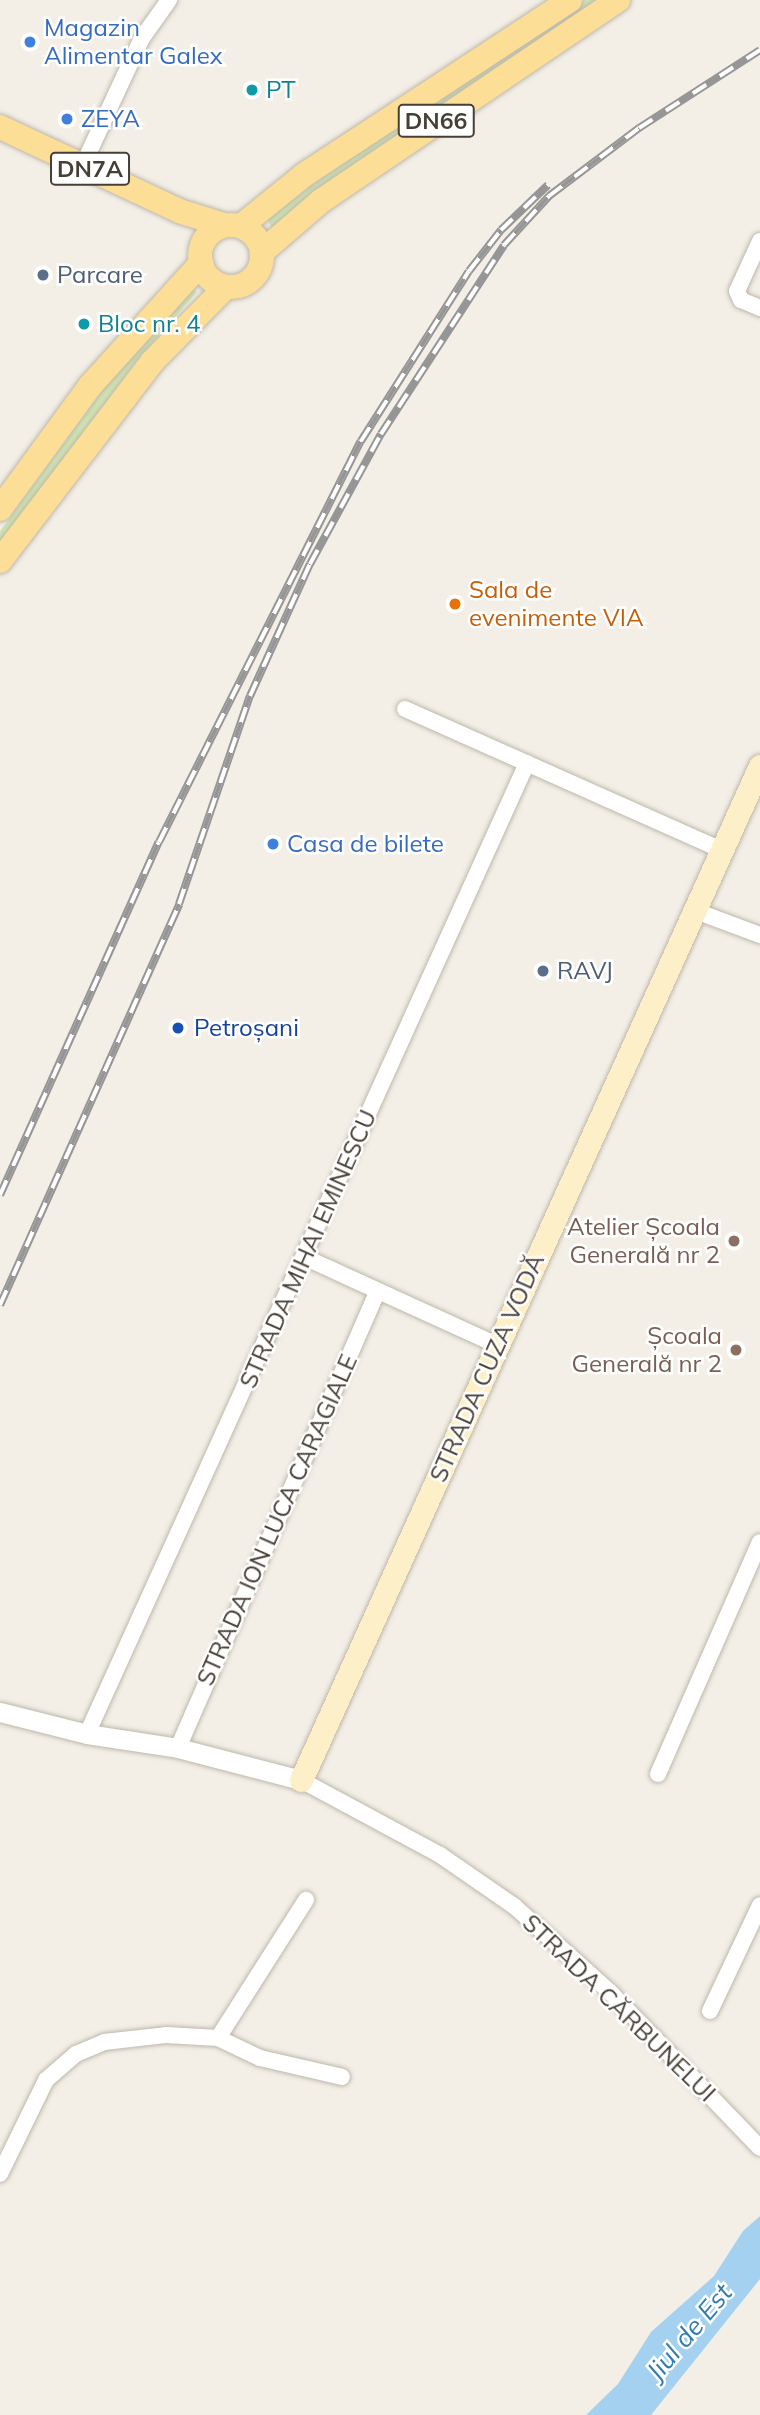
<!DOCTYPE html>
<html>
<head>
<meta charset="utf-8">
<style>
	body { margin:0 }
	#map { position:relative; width:760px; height:2415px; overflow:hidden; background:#f3efe7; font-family:Mulish,sans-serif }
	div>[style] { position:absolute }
	.green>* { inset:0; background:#cfe6b0 }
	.water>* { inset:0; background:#a4d1ef }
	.roads { filter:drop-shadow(0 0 2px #beb7aa) drop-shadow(0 0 2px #beb7aa) }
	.minor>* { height:16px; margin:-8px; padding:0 8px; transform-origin:8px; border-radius:8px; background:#fff }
	.tertiary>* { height:19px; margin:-9.5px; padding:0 9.5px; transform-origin:9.5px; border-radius:9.5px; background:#fff }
	.secondary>* { height:23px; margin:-11.5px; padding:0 11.5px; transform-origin:11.5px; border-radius:11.5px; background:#fdefc7 }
	.primary>* { height:24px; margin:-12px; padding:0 12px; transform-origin:12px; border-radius:12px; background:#fcde97 }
	.primary>.ring { margin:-12px; padding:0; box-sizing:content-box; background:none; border:24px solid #fcde97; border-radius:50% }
	.rail>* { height:8px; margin-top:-4px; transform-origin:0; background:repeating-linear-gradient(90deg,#fff 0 16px,#969696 0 32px); box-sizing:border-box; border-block:2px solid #969696 }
	.dots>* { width:19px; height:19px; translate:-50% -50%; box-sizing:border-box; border:4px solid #fff; border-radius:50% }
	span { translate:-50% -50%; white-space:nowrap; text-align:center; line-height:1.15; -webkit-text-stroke:5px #fff; paint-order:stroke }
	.shield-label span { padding:2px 5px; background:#fff; border:2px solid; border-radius:5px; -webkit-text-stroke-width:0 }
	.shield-label { font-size:23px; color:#463f36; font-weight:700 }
	.shop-label { font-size:24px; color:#366cbe }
	.left { translate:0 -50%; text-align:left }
	.culture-label { font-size:24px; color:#0d838f }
	.service-label { font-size:24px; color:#4e5e75 }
	.food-label { font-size:24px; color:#c56008 }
	.transit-label { font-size:24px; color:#164399 }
	.education-label { font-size:24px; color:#785e54 }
	.right { translate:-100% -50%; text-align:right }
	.street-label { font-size:24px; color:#463f36 }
	.water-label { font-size:26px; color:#317caf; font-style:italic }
</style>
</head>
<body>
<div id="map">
	<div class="green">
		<div style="clip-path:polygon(584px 0,597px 0,431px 113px,274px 230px,267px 220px,312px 185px)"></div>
		<div style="clip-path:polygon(192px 287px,197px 292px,135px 363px,0 545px,0 531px,127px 357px)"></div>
	</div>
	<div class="water">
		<div style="clip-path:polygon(760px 2216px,760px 2279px,651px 2415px,586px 2415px,618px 2384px,651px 2332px,714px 2276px,743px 2231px)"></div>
	</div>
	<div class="roads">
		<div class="minor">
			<div style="left:83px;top:165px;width:140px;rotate:-65.1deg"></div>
			<div style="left:142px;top:38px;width:47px;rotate:-54.6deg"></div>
			<div style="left:760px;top:241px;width:55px;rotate:114.7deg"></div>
			<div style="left:737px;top:291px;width:10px;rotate:66deg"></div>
			<div style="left:741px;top:300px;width:21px;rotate:23deg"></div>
			<div style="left:405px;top:709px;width:346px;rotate:24deg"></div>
			<div style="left:693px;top:910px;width:72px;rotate:20.5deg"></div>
			<div style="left:304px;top:1257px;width:212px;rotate:24.5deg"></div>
			<div style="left:87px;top:1734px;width:1066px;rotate:-65.62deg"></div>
			<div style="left:178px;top:1748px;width:498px;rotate:-66.4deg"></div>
			<div style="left:658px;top:1774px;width:253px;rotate:-66.3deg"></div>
			<div style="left:301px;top:1780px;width:158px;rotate:28.3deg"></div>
			<div style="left:440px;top:1855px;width:90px;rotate:34.6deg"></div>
			<div style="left:514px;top:1906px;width:129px;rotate:41.9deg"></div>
			<div style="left:610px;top:1992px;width:216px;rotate:46.1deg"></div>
			<div style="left:710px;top:2011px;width:117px;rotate:-64.7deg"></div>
			<div style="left:218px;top:2038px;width:164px;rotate:-57.5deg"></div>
			<div style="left:0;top:2174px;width:105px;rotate:-63.9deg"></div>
			<div style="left:46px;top:2080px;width:40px;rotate:-41deg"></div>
			<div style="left:76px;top:2054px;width:30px;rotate:-23deg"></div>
			<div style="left:104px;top:2042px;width:62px;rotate:-6.4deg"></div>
			<div style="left:166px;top:2035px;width:52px;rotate:3.3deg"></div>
			<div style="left:218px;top:2038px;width:47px;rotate:25.5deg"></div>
			<div style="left:260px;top:2058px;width:84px;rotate:13deg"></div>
		</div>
		<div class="tertiary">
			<div style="left:0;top:1712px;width:90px;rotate:14.2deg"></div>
			<div style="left:87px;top:1734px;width:92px;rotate:8.7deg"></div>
			<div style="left:178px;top:1748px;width:127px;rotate:14.6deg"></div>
		</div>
		<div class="secondary">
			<div style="left:301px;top:1780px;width:1113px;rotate:-65.65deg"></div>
		</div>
		<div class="primary">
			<div style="left:0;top:127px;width:198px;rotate:25.1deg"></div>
			<div style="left:179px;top:211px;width:47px;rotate:17.3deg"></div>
			<div class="ring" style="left:200px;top:225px;width:38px;height:38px"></div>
			<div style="left:241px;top:226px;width:81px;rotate:-39deg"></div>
			<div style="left:304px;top:175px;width:318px;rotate:-33.3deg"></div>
			<div style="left:262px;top:252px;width:78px;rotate:-40.8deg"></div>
			<div style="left:321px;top:201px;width:359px;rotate:-34.1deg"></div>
			<div style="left:0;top:509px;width:152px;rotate:-53.8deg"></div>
			<div style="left:90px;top:386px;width:166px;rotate:-47.9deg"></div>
			<div style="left:0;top:561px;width:250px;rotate:-52.6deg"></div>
			<div style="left:152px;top:362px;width:105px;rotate:-45.4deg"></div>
		</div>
	</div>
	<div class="rail">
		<div style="left:0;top:1195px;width:387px;rotate:-65.8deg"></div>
		<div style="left:159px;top:842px;width:449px;rotate:-63.3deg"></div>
		<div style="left:361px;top:441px;width:201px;rotate:-57.6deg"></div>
		<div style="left:469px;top:271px;width:52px;rotate:-52deg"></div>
		<div style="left:501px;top:230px;width:65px;rotate:-43.8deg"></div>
		<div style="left:0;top:1305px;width:439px;rotate:-65.9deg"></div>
		<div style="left:179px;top:904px;width:220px;rotate:-71.2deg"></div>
		<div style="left:250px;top:696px;width:145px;rotate:-65.6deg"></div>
		<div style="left:310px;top:564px;width:148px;rotate:-61.4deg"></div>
		<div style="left:381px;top:434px;width:225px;rotate:-56.9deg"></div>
		<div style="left:504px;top:245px;width:67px;rotate:-47.4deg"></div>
		<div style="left:549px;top:196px;width:113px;rotate:-37.1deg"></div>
		<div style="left:639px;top:128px;width:144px;rotate:-32.8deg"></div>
	</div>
	<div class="dots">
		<div style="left:30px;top:42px;background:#3f7fe0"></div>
		<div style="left:252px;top:90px;background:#0f9aa8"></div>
		<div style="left:67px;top:119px;background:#3f7fe0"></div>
		<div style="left:43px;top:275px;background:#5c6f8a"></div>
		<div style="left:84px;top:324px;background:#0f9aa8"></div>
		<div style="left:455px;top:604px;background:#e8710a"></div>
		<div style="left:273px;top:844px;background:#3f7fe0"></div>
		<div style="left:543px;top:971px;background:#5c6f8a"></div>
		<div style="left:178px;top:1028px;background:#1a4fb4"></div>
		<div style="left:734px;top:1241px;background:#8d6e63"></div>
		<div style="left:736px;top:1350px;background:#8d6e63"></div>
	</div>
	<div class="shield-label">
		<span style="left:436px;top:121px">DN66</span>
		<span style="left:90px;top:169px">DN7A</span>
	</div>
	<div class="shop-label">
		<span class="left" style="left:44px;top:42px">Magazin<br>Alimentar Galex</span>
		<span class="left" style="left:81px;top:119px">ZEYA</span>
		<span class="left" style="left:287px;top:844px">Casa de bilete</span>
	</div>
	<div class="culture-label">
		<span class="left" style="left:266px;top:90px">PT</span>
		<span class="left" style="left:98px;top:324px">Bloc nr. 4</span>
	</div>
	<div class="service-label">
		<span class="left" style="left:57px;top:275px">Parcare</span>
		<span class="left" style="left:557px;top:971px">RAVJ</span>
	</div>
	<div class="food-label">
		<span class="left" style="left:469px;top:604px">Sala de<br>evenimente VIA</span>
	</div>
	<div class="transit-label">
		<span class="left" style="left:194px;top:1028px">Petroșani</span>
	</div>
	<div class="education-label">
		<span class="right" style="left:720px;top:1241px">Atelier Școala<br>Generală nr 2</span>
		<span class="right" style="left:722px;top:1350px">Școala<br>Generală nr 2</span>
	</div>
	<div class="street-label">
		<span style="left:308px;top:1249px;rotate:-66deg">STRADA MIHAI EMINESCU</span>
		<span style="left:487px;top:1368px;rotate:-66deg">STRADA CUZA VODĂ</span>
		<span style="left:277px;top:1520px;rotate:-66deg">STRADA ION LUCA CARAGIALE</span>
		<span style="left:619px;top:2008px;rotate:44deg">STRADA CĂRBUNELUI</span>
	</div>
	<div class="water-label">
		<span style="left:689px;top:2332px;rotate:-50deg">Jiul de Est</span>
	</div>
</div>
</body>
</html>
